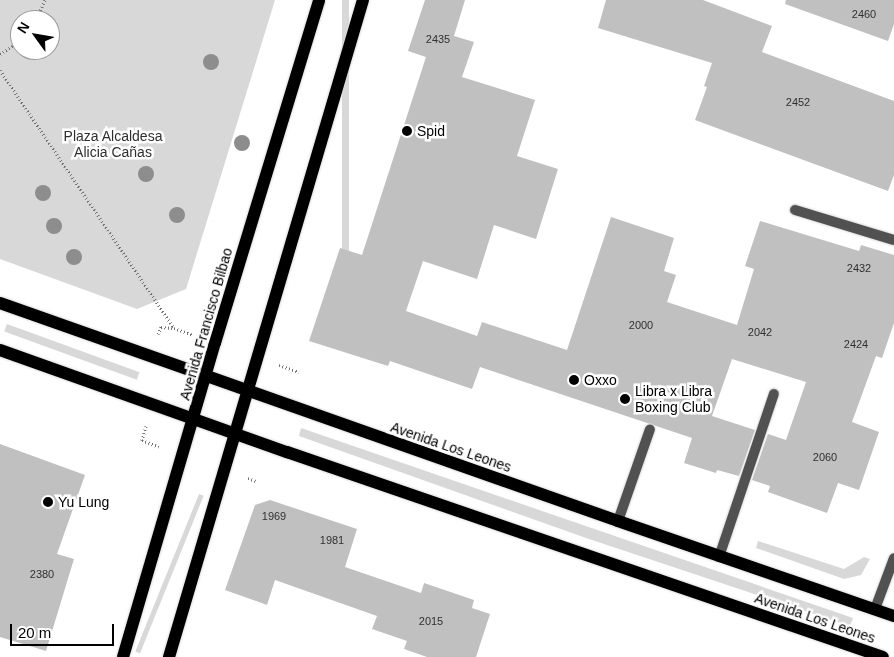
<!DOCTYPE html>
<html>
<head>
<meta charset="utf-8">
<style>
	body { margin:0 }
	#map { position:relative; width:894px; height:657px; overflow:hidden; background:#fff; font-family:Helvetica,sans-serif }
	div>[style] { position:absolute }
	.green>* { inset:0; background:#d8d8d8; transform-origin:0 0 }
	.building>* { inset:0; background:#c0c0c0 }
	.path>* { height:3px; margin-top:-1.5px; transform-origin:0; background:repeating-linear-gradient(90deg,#737373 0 1px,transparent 0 3.5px) }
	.roads { filter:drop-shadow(0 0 1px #dbdbdb) drop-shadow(0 0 1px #dbdbdb) }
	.lane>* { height:10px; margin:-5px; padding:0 5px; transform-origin:5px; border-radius:5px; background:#515151 }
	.street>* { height:10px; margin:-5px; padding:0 5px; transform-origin:5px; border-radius:5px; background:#515151 }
	.primary>* { height:12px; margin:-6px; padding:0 6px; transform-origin:6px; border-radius:6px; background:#000 }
	.trees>* { width:16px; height:16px; margin:-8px; border-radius:50%; background:#8d8d8d }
	.dots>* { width:14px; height:14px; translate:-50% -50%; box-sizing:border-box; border:2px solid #fff; border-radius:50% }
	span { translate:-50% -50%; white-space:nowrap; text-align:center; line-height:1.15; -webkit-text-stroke:5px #fff; paint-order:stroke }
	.number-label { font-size:11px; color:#303030 }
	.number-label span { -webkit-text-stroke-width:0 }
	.poi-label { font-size:14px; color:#000 }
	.left { translate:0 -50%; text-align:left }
	.park-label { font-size:14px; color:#2f2f2f }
	.street-label { font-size:14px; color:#000 }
	.north { position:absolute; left:10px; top:10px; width:50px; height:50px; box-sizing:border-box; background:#fff; border:1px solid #999; border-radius:50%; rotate:302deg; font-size:14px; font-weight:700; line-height:20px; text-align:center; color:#000 }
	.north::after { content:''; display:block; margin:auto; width:18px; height:22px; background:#000; clip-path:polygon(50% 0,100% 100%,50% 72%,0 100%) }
	.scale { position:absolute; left:10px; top:624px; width:104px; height:22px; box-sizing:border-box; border:2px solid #000; border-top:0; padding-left:6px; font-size:15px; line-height:18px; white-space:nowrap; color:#000; -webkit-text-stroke:4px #fff; paint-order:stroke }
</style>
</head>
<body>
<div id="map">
	<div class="green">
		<div style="clip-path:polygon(evenodd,0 0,275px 0,186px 289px,137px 309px,0 259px,0 0,20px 20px,50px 20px,50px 50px,20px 50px,20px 20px)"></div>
		<div style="left:342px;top:0;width:7px;height:342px"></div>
		<div style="left:7px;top:324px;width:141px;height:8px;rotate:20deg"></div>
		<div style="clip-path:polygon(301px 428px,853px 618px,850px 626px,586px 538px,299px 436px)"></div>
		<div style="left:199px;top:494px;width:5px;height:170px;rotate:22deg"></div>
		<div style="clip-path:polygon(758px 541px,844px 569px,864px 557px,870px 559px,861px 575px,844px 579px,756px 548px)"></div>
	</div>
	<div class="building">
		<div style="clip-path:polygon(425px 0,465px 0,454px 36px,474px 42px,462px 77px,535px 100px,517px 156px,558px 169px,536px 239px,494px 225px,477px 279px,423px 261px,406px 311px,477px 336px,482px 322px,567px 350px,611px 217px,674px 238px,664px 271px,676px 275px,667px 302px,737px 325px,754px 269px,745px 266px,760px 221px,859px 251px,861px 245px,894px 255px,894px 323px,882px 358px,876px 356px,852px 422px,879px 432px,859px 490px,838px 483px,827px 513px,768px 492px,770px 486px,752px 480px,768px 434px,786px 440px,806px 382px,732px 359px,712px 416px,755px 430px,739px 476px,717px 470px,716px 473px,684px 463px,692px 438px,480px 367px,472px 389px,390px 361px,388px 366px,309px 341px,340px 248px,362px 255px,426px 57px,408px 51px)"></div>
		<div style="clip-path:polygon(606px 0,703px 0,772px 26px,762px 52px,894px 101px,894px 175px,888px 191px,695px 120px,707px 87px,704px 86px,712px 63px,598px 28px)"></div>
		<div style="clip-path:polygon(786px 0,894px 0,894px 24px,888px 41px,785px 4px)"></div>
		<div style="clip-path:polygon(0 444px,85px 475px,57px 554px,74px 559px,46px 651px,0 637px)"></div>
		<div style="clip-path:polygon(270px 500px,357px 529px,345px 567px,421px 593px,424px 583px,474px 600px,472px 608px,490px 614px,476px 657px,427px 657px,404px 649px,407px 641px,372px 629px,377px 616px,275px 580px,267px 605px,225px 590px,255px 505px)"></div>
	</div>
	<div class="path">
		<div style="left:36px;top:20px;width:22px;rotate:-66deg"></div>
		<div style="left:0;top:54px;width:24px;rotate:-33deg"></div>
		<div style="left:0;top:70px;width:311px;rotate:56deg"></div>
		<div style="left:158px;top:334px;width:8px;rotate:-67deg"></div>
		<div style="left:161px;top:327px;width:13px;rotate:4deg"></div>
		<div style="left:174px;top:328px;width:20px;rotate:20deg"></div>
		<div style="left:279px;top:365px;width:21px;rotate:19deg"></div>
		<div style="left:146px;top:426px;width:15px;rotate:106deg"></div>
		<div style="left:142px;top:440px;width:18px;rotate:22deg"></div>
		<div style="left:248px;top:478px;width:9px;rotate:21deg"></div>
	</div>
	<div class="roads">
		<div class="lane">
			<div style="left:795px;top:210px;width:103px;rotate:16.9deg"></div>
			<div style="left:618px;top:521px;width:97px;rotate:-70.8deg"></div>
			<div style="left:719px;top:557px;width:172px;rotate:-71.4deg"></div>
		</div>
		<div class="street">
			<div style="left:875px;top:609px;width:54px;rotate:-69.6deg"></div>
		</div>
		<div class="primary">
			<div style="left:0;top:303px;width:655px;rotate:19.43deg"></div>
			<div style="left:618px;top:521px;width:292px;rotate:19deg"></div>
			<div style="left:0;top:350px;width:305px;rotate:19.6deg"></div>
			<div style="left:287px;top:452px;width:630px;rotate:18.98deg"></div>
			<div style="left:123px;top:657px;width:327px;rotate:-73.7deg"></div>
			<div style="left:215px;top:343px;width:358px;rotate:-73.1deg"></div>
			<div style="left:169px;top:657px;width:685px;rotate:-73.55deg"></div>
		</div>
	</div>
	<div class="trees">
		<div style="left:211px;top:62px"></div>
		<div style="left:242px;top:143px"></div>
		<div style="left:146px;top:174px"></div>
		<div style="left:43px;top:193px"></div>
		<div style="left:177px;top:215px"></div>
		<div style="left:54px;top:226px"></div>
		<div style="left:74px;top:257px"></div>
	</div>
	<div class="dots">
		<div style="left:407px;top:131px;background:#000"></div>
		<div style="left:574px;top:380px;background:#000"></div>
		<div style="left:625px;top:399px;background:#000"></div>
		<div style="left:48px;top:502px;background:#000"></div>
	</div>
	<div class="number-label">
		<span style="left:864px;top:14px">2460</span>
		<span style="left:438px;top:39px">2435</span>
		<span style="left:798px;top:102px">2452</span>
		<span style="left:859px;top:268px">2432</span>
		<span style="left:641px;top:325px">2000</span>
		<span style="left:760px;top:332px">2042</span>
		<span style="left:856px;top:344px">2424</span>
		<span style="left:825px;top:457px">2060</span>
		<span style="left:274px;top:516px">1969</span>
		<span style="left:332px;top:540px">1981</span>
		<span style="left:42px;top:574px">2380</span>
		<span style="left:431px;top:621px">2015</span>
	</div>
	<div class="poi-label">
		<span class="left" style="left:417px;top:131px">Spid</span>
		<span class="left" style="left:584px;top:380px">Oxxo</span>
		<span class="left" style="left:635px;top:399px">Libra x Libra<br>Boxing Club</span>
		<span class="left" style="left:58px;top:502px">Yu Lung</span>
	</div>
	<div class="park-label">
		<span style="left:113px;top:144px">Plaza Alcaldesa<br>Alicia Cañas</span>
	</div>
	<div class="street-label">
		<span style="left:206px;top:324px;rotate:-74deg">Avenida Francisco Bilbao</span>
		<span style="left:451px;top:447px;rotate:19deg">Avenida Los Leones</span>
		<span style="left:815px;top:618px;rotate:19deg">Avenida Los Leones</span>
	</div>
	<div class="north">N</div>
	<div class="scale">20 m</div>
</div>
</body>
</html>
